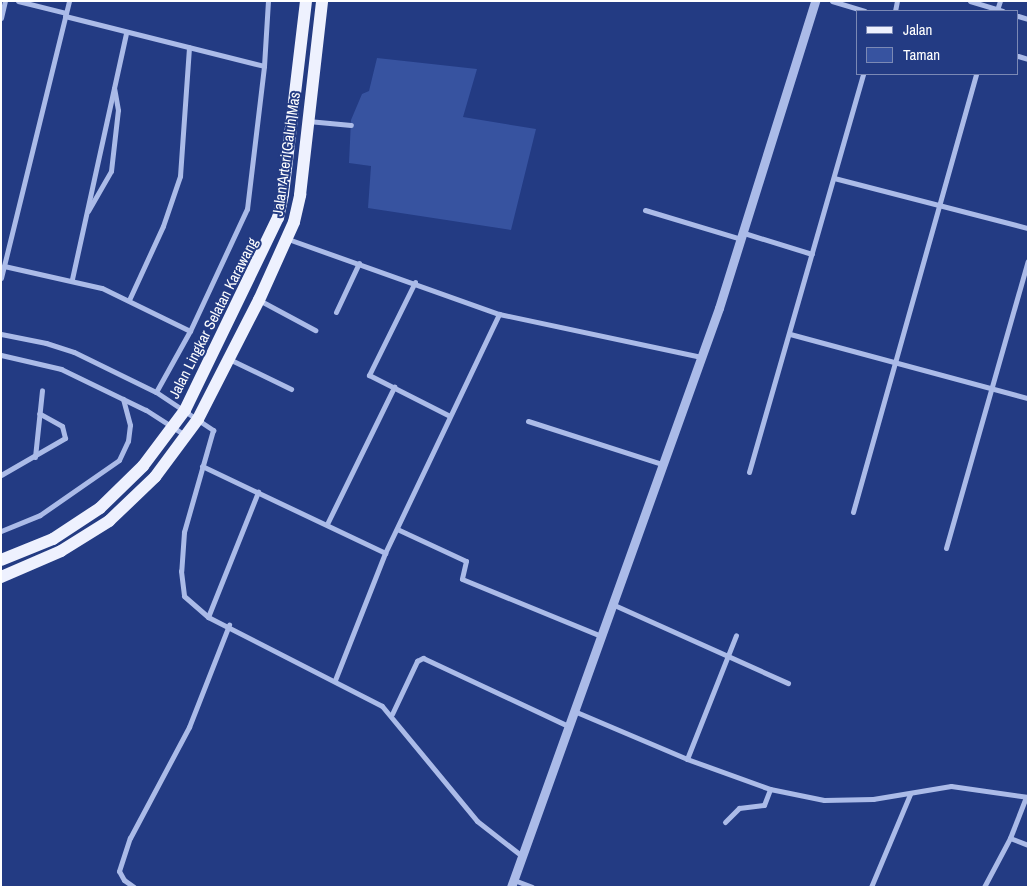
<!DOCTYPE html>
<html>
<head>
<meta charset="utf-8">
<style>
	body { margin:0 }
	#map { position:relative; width:1029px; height:888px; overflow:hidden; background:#233b83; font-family:"Archivo Narrow",sans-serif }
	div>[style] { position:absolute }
	.green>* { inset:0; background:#3753a0 }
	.minor>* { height:5px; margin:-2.5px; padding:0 2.5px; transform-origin:2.5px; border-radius:2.5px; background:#abbbe8 }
	.tertiary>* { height:9px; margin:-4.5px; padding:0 4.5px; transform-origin:4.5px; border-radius:4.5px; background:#abbbe8 }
	.primary>* { height:12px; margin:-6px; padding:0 6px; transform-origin:6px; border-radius:6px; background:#eef1fe }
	span { translate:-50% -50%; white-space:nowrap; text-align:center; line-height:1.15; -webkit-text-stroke:4px #233b83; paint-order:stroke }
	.street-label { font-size:15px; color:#fff }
	.frame { position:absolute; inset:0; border:2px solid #fff; pointer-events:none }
	.legend { position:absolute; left:856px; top:10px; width:162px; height:65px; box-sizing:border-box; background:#233b83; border:1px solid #7b89b5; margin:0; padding:6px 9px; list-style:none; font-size:15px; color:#fff }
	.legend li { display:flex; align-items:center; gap:10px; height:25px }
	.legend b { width:25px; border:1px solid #7b89b5 }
</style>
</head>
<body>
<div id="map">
	<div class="green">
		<div style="clip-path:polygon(377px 58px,477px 69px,463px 117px,536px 129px,511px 230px,368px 208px,371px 166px,349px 163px,351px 120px,362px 94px,369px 91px)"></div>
	</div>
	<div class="minor">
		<div style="left:18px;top:1px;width:49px;rotate:14deg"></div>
		<div style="left:832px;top:1px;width:34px;rotate:17deg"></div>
		<div style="left:970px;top:1px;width:34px;rotate:17deg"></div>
		<div style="left:997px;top:10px;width:9px;rotate:-72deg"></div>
		<div style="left:895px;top:11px;width:10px;rotate:-79deg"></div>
		<div style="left:65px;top:16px;width:205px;rotate:14.1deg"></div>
		<div style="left:1018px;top:16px;width:10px;rotate:17deg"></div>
		<div style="left:1px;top:18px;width:17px;rotate:-77deg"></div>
		<div style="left:1018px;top:56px;width:10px;rotate:17deg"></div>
		<div style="left:308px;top:121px;width:43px;rotate:5.3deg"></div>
		<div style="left:834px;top:178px;width:200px;rotate:14.5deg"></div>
		<div style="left:645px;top:210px;width:100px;rotate:16.8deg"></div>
		<div style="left:88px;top:211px;width:46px;rotate:-60.1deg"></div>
		<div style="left:111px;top:171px;width:61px;rotate:-83.5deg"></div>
		<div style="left:118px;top:110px;width:22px;rotate:-100deg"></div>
		<div style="left:744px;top:233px;width:71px;rotate:17.2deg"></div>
		<div style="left:288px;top:239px;width:224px;rotate:19.6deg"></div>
		<div style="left:499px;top:314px;width:208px;rotate:12deg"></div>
		<div style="left:4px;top:266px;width:100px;rotate:12.7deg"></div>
		<div style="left:102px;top:288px;width:98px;rotate:26deg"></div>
		<div style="left:1px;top:278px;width:285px;rotate:-76.2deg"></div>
		<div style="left:72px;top:279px;width:252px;rotate:-77.6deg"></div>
		<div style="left:415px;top:282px;width:104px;rotate:116.3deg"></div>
		<div style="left:369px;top:375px;width:89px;rotate:26.9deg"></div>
		<div style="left:129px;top:300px;width:81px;rotate:-65.3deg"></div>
		<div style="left:163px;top:226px;width:53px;rotate:-71.2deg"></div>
		<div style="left:180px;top:176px;width:129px;rotate:-86deg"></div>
		<div style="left:259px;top:300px;width:64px;rotate:28.2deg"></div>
		<div style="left:336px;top:312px;width:54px;rotate:-64.9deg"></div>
		<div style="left:1px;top:334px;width:46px;rotate:11.3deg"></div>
		<div style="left:46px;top:343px;width:29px;rotate:18deg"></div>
		<div style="left:74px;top:352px;width:91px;rotate:26deg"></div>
		<div style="left:156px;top:392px;width:69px;rotate:33.7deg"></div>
		<div style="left:213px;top:430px;width:106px;rotate:105.9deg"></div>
		<div style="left:184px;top:532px;width:39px;rotate:94deg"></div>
		<div style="left:181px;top:571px;width:25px;rotate:83deg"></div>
		<div style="left:184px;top:596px;width:32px;rotate:41deg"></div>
		<div style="left:208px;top:617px;width:195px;rotate:27.1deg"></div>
		<div style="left:382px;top:706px;width:149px;rotate:50.4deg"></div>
		<div style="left:477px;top:821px;width:57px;rotate:37.9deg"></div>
		<div style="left:790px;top:334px;width:246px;rotate:15.1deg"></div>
		<div style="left:1px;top:355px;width:62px;rotate:13.1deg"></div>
		<div style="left:61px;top:369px;width:94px;rotate:25.8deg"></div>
		<div style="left:146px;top:410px;width:46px;rotate:32.7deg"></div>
		<div style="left:229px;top:359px;width:69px;rotate:25.8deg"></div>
		<div style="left:156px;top:392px;width:70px;rotate:-60.9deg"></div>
		<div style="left:190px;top:331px;width:135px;rotate:-65deg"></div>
		<div style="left:247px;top:209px;width:144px;rotate:-83.2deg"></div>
		<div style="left:264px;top:66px;width:65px;rotate:-86.5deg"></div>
		<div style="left:528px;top:421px;width:141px;rotate:17.8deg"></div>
		<div style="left:35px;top:457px;width:67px;rotate:-84deg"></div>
		<div style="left:202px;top:466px;width:203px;rotate:25.4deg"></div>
		<div style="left:749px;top:472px;width:414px;rotate:-74deg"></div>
		<div style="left:1px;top:475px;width:74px;rotate:-30deg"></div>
		<div style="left:65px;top:438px;width:12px;rotate:-104deg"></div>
		<div style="left:62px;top:426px;width:26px;rotate:-151deg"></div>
		<div style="left:853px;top:512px;width:455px;rotate:-74.3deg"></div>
		<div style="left:327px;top:524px;width:153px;rotate:-63.9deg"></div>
		<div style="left:397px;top:529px;width:76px;rotate:24.9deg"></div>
		<div style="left:466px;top:561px;width:18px;rotate:103deg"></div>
		<div style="left:462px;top:579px;width:150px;rotate:22.3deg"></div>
		<div style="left:1px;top:531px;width:42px;rotate:-22.3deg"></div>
		<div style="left:40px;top:515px;width:96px;rotate:-34.8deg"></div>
		<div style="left:119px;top:460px;width:21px;rotate:-65deg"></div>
		<div style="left:128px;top:441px;width:16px;rotate:-83deg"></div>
		<div style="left:130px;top:425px;width:27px;rotate:-105deg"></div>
		<div style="left:946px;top:548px;width:298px;rotate:-74.1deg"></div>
		<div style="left:612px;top:604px;width:193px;rotate:24.2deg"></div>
		<div style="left:208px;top:617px;width:135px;rotate:-68.2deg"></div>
		<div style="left:335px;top:680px;width:136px;rotate:-68.5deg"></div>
		<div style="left:385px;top:553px;width:265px;rotate:-64.5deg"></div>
		<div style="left:574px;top:711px;width:123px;rotate:23deg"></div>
		<div style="left:687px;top:759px;width:88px;rotate:19.9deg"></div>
		<div style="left:770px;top:789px;width:55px;rotate:11.5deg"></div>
		<div style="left:824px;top:800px;width:49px;rotate:-1.2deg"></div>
		<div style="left:873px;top:799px;width:79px;rotate:-9.5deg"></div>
		<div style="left:951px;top:786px;width:78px;rotate:8.1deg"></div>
		<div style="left:392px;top:714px;width:59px;rotate:-64.7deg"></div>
		<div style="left:417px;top:661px;width:7px;rotate:-27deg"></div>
		<div style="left:423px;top:658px;width:160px;rotate:25.1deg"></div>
		<div style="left:687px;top:759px;width:133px;rotate:-68.4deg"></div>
		<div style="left:725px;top:822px;width:20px;rotate:-45deg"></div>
		<div style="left:739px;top:808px;width:25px;rotate:-7deg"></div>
		<div style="left:764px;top:805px;width:17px;rotate:-69deg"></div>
		<div style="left:1010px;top:838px;width:19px;rotate:21deg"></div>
		<div style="left:514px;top:880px;width:19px;rotate:21deg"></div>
		<div style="left:134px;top:887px;width:12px;rotate:-145deg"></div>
		<div style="left:124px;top:880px;width:10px;rotate:-119deg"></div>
		<div style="left:119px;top:871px;width:35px;rotate:-72deg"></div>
		<div style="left:130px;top:838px;width:126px;rotate:-62deg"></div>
		<div style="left:189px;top:727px;width:110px;rotate:-68.6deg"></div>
		<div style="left:871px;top:887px;width:101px;rotate:-67.2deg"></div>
		<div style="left:984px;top:887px;width:55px;rotate:-62deg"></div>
		<div style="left:1010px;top:838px;width:44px;rotate:-68.7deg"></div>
	</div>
	<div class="tertiary">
		<div style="left:511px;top:887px;width:615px;rotate:-70.24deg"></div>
		<div style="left:719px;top:308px;width:322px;rotate:-72.6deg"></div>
	</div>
	<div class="primary">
		<div style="left:1px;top:560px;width:56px;rotate:-22deg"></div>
		<div style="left:53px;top:539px;width:56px;rotate:-33.4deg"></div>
		<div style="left:100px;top:508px;width:60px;rotate:-44.3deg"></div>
		<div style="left:143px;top:466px;width:70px;rotate:-53.1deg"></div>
		<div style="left:185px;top:410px;width:213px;rotate:-64.2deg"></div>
		<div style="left:278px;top:218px;width:25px;rotate:-78deg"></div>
		<div style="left:283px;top:194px;width:194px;rotate:-83.2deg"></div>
		<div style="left:1px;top:577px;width:65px;rotate:-23.4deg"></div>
		<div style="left:61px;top:551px;width:57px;rotate:-32deg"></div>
		<div style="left:109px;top:521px;width:64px;rotate:-43.7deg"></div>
		<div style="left:155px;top:477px;width:72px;rotate:-53.4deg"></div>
		<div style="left:198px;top:419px;width:134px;rotate:-62.9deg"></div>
		<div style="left:259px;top:300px;width:85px;rotate:-65.8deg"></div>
		<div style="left:294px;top:222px;width:28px;rotate:-77deg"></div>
		<div style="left:300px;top:195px;width:195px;rotate:-83.5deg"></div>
	</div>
	<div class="street-label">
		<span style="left:286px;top:154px;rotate:-82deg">Jalan Arteri Galuh Mas</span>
		<span style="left:213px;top:318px;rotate:-63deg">Jalan Lingkar Selatan Karawang</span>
	</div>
	<div class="frame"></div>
	<ul class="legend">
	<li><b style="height:6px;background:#eef1fe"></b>Jalan</li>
	<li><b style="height:14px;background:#3753a0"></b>Taman</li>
	</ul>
</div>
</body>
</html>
